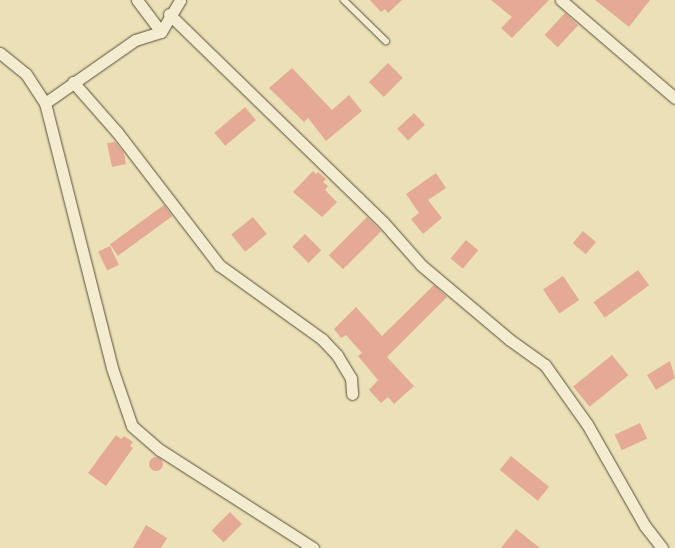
<!DOCTYPE html>
<html>
<head>
<meta charset="utf-8">
<style>
	body { margin:0 }
	#map { position:relative; width:675px; height:548px; overflow:hidden; background:#ece1b6; font-family:"Libre Bodoni",serif }
	div>[style] { position:absolute }
	.building>* { inset:0; background:#e4aa95; transform-origin:0 0 }
	.round { border-radius:50% }
	.roads { filter:drop-shadow(0 0 1px #584e3c) drop-shadow(0 0 1px #584e3c) }
	.service>* { height:5.5px; margin:-2.75px; padding:0 2.75px; transform-origin:2.75px; border-radius:2.75px; background:#f3ecd0 }
	.minor>* { height:11px; margin:-5.5px; padding:0 5.5px; transform-origin:5.5px; border-radius:5.5px; background:#f3ecd0 }
	span { translate:-50% -50%; white-space:nowrap; text-align:center; line-height:1.15; -webkit-text-stroke:4px #f3ecd0; paint-order:stroke }
</style>
</head>
<body>
<div id="map">
	<div class="building">
		<div style="clip-path:polygon(370px 0,402px 0,388px 13px,385px 9px,381px 12px)"></div>
		<div style="clip-path:polygon(491px 0,549px 0,512px 38px,501px 28px,512px 17px)"></div>
		<div style="clip-path:polygon(595px 0,650px 0,629px 27px)"></div>
		<div style="left:565px;top:13px;width:18px;height:30px;rotate:43deg"></div>
		<div style="left:388px;top:63px;width:21px;height:27px;rotate:45deg"></div>
		<div style="clip-path:polygon(292px 68px,332px 110px,349px 95px,362px 111px,326px 141px,308px 118px,304px 122px,269px 88px)"></div>
		<div style="left:245px;top:107px;width:17px;height:40px;rotate:50deg"></div>
		<div style="left:414px;top:113px;width:16px;height:23px;rotate:47deg"></div>
		<div style="clip-path:polygon(115px 142px,124px 153px,126px 164px,112px 167px,107px 143px)"></div>
		<div style="clip-path:polygon(313px 171px,316px 174px,318px 172px,326px 179px,323px 182px,328px 186px,325px 190px,337px 202px,322px 217px,293px 192px)"></div>
		<div style="clip-path:polygon(436px 173px,446px 188px,428px 200px,442px 218px,423px 234px,411px 219px,419px 213px,406px 194px)"></div>
		<div style="left:164px;top:205px;width:14px;height:67px;rotate:54deg"></div>
		<div style="left:253px;top:217px;width:22px;height:28px;rotate:51deg"></div>
		<div style="left:367px;top:217px;width:20px;height:54px;rotate:45deg"></div>
		<div style="left:583px;top:231px;width:17px;height:16px;rotate:40deg"></div>
		<div style="left:305px;top:234px;width:23px;height:18px;rotate:45deg"></div>
		<div style="left:466px;top:240px;width:16px;height:24px;rotate:40deg"></div>
		<div style="left:110px;top:246px;width:21px;height:13px;rotate:65deg"></div>
		<div style="left:638px;top:270px;width:19px;height:55px;rotate:54deg"></div>
		<div style="left:563px;top:276px;width:29px;height:24px;rotate:56deg"></div>
		<div style="clip-path:polygon(434px 285px,447px 297px,387px 357px,414px 386px,394px 404px,388px 397px,381px 403px,369px 390px,378px 380px,358px 356px,362px 353px,346px 335px,341px 338px,334px 329px,356px 307px,382px 336px)"></div>
		<div style="left:612px;top:355px;width:26px;height:50px;rotate:51deg"></div>
		<div style="clip-path:polygon(670px 361px,675px 378px,656px 390px,647px 375px)"></div>
		<div style="left:640px;top:423px;width:17px;height:28px;rotate:65deg"></div>
		<div style="clip-path:polygon(116px 435px,121px 439px,124px 436px,133px 442px,130px 446px,133px 448px,106px 486px,88px 473px)"></div>
		<div style="left:511px;top:456px;width:49px;height:18px;rotate:39deg"></div>
		<div class="round" style="left:149px;top:457px;width:14px;height:14px"></div>
		<div style="left:230px;top:512px;width:17px;height:26px;rotate:45deg"></div>
		<div style="clip-path:polygon(146px 525px,167px 538px,161px 548px,133px 548px)"></div>
		<div style="clip-path:polygon(516px 529px,540px 548px,501px 548px)"></div>
	</div>
	<div class="roads">
		<div class="service">
			<div style="left:344px;top:0;width:59px;rotate:44.3deg"></div>
		</div>
		<div class="minor">
			<div style="left:137px;top:0;width:40px;rotate:53deg"></div>
			<div style="left:561px;top:0;width:150px;rotate:40.7deg"></div>
			<div style="left:169px;top:14px;width:298px;rotate:44.2deg"></div>
			<div style="left:383px;top:222px;width:57px;rotate:48.5deg"></div>
			<div style="left:421px;top:265px;width:116px;rotate:40.1deg"></div>
			<div style="left:510px;top:340px;width:43px;rotate:35.5deg"></div>
			<div style="left:545px;top:365px;width:72px;rotate:54.6deg"></div>
			<div style="left:587px;top:424px;width:117px;rotate:60.4deg"></div>
			<div style="left:645px;top:526px;width:28px;rotate:52deg"></div>
			<div style="left:0;top:53px;width:33px;rotate:39deg"></div>
			<div style="left:26px;top:74px;width:35px;rotate:57deg"></div>
			<div style="left:45px;top:103px;width:273px;rotate:75.8deg"></div>
			<div style="left:112px;top:368px;width:61px;rotate:71deg"></div>
			<div style="left:132px;top:426px;width:37px;rotate:41deg"></div>
			<div style="left:160px;top:450px;width:182px;rotate:32.6deg"></div>
			<div style="left:73px;top:82px;width:67px;rotate:48.7deg"></div>
			<div style="left:117px;top:132px;width:168px;rotate:52.5deg"></div>
			<div style="left:219px;top:265px;width:127px;rotate:35.7deg"></div>
			<div style="left:322px;top:339px;width:22px;rotate:47deg"></div>
			<div style="left:337px;top:355px;width:27px;rotate:59deg"></div>
			<div style="left:351px;top:378px;width:16px;rotate:86deg"></div>
			<div style="left:45px;top:103px;width:110px;rotate:-35deg"></div>
			<div style="left:135px;top:40px;width:27px;rotate:-17deg"></div>
			<div style="left:161px;top:32px;width:37px;rotate:-59deg"></div>
		</div>
	</div>
</div>
</body>
</html>
